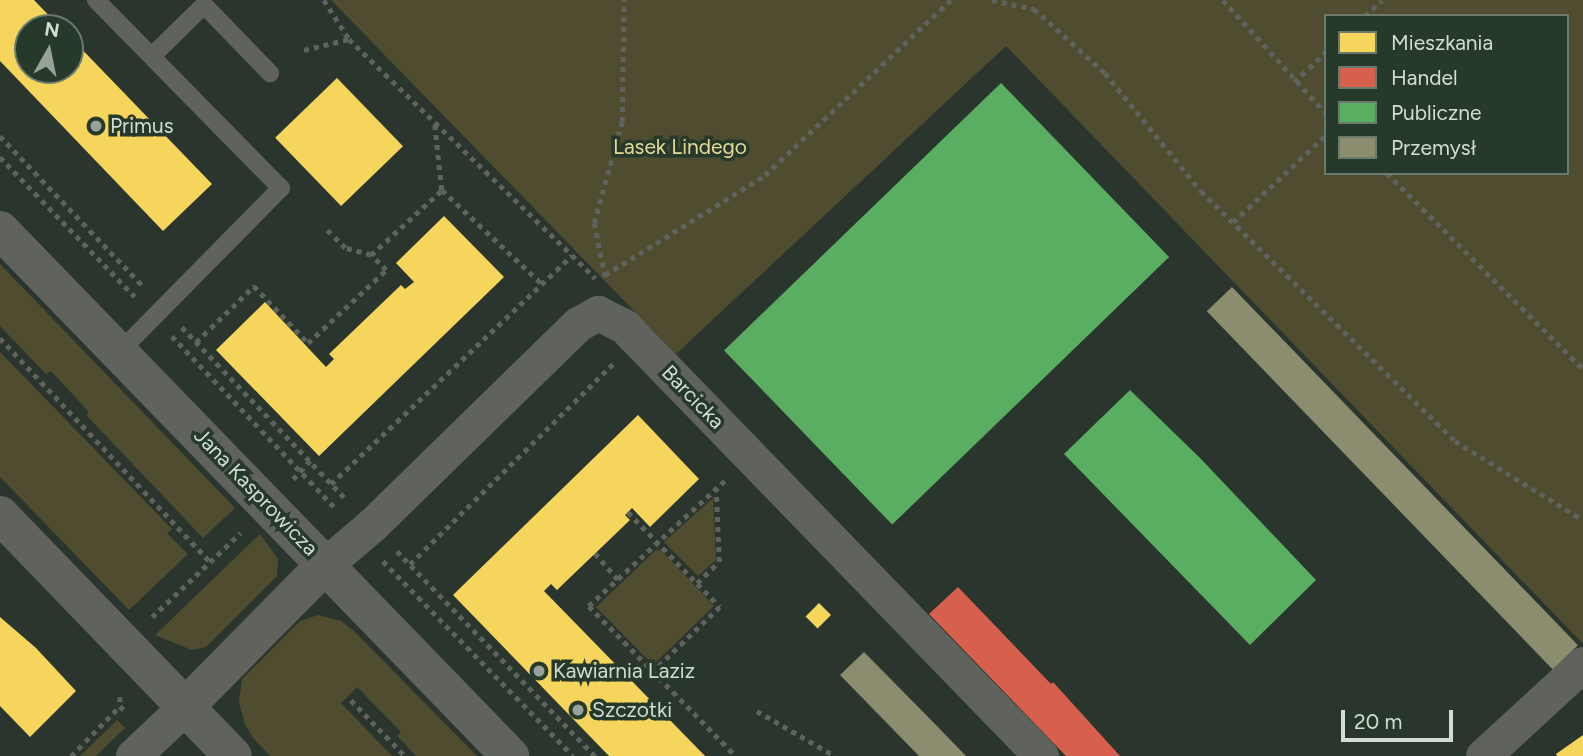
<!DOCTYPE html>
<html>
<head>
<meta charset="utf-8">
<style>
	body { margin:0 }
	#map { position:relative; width:1583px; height:756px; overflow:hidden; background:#2a352d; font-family:Figtree,sans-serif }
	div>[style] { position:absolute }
	.green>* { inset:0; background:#4f4c30 }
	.homes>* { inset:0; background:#f6d55c; transform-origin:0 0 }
	.shops>* { inset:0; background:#d6604d }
	.public>* { inset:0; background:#5aae61; transform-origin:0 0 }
	.industry>* { inset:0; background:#8c8c6e; transform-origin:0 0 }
	.path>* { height:4.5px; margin-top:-2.25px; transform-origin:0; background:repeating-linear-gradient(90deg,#5f635d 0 5px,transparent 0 10px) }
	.service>* { height:18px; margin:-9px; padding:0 9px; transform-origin:9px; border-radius:9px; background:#60635d }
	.minor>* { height:35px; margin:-17.5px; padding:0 17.5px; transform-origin:17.5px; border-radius:17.5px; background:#60635d }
	.tertiary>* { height:38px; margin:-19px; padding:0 19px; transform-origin:19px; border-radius:19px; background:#60635d }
	.dots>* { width:19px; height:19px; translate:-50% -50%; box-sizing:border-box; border:4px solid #26392a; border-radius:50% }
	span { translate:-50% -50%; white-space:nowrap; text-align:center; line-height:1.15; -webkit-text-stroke:7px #26392a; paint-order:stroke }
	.poi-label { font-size:21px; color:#d1ddd3 }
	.left { translate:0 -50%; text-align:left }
	.park-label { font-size:21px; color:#e5d997 }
	.street-label { font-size:21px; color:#d1ddd3 }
	.legend { position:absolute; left:1324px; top:14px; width:245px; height:161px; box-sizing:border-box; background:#26392a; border:2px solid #6a7b6e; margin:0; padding:9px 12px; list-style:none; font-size:21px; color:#d1ddd3 }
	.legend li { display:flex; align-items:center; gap:14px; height:35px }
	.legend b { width:35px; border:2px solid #6a7b6e }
	.north { position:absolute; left:14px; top:14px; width:70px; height:70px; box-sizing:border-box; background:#26392a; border:2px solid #6a7b6e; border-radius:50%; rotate:9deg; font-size:19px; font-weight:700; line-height:28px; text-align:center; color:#d1ddd3 }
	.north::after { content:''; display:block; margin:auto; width:24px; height:32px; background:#97a299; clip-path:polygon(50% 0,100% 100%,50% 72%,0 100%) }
	.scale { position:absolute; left:1341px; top:710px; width:112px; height:32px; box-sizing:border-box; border:4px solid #d1ddd3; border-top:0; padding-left:9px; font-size:21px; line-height:24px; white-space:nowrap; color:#d1ddd3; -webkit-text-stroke:5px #26392a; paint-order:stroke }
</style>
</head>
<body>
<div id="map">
	<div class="green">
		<div style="clip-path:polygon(evenodd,331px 0,1583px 0,1583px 644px,1006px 46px,676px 354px,331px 0,1326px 16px,1567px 16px,1567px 173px,1326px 173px,1326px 16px)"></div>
		<div style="clip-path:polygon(0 264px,235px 508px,203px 538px,87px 416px,88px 411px,51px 371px,46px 374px,0 326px)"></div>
		<div style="clip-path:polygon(0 352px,172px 529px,167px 533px,188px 554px,129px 610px,0 477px)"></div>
		<div style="clip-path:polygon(713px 498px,716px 560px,698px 576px,664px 542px)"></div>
		<div style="clip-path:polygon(260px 534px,278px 559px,277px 576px,206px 647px,192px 650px,155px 635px)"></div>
		<div style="clip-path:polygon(656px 550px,662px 551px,714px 606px,653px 665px,596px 607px)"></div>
		<div style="clip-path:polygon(318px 615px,341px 621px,354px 631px,477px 756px,416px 756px,397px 736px,401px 732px,357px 687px,341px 703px,392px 756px,270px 756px,253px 738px,245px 724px,239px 702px,242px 679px,300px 621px)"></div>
		<div style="clip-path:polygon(117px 720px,125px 728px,96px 756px,80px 756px)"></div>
	</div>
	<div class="homes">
		<div style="clip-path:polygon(0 0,34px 0,61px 28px,28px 28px,28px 70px,70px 70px,70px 37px,212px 184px,163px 231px,0 61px)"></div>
		<div style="left:337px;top:78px;width:95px;height:86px;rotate:46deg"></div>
		<div style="clip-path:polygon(444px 216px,504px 277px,319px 456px,216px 350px,265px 302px,326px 367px,334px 359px,329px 354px,401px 285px,405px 289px,414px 282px,396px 263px)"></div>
		<div style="clip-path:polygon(638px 415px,699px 479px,650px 527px,632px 508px,625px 515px,630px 520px,557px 590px,551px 584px,544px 591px,705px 756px,609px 756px,453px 595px)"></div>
		<div style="left:819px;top:603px;width:17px;height:19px;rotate:45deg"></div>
		<div style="clip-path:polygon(0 617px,36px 648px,76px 691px,30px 737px,0 706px)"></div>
		<div style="clip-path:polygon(1583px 735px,1583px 756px,1557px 756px,1556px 754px)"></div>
	</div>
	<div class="shops">
		<div style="clip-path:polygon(958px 587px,1051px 684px,1053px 682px,1120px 756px,1066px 756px,929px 614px)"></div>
	</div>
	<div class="public">
		<div style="left:1001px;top:83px;width:242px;height:385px;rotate:46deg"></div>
		<div style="clip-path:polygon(1130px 390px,1200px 458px,1316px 580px,1250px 645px,1064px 454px)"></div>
	</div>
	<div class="industry">
		<div style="left:1232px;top:287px;width:498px;height:35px;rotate:46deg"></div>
		<div style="clip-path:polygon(864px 652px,936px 725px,966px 756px,919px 756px,840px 675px)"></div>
	</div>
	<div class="path">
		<div style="left:324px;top:0;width:46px;rotate:57.3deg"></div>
		<div style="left:992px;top:0;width:43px;rotate:12.1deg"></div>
		<div style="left:1034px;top:9px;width:96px;rotate:42deg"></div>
		<div style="left:1105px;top:73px;width:152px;rotate:50.9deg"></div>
		<div style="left:1201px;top:191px;width:356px;rotate:44.5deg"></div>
		<div style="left:1455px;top:441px;width:150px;rotate:31.7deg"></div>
		<div style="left:1223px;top:0;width:153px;rotate:47.7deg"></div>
		<div style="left:1365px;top:16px;width:23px;rotate:-43deg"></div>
		<div style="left:304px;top:50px;width:46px;rotate:-13.7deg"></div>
		<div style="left:349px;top:39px;width:310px;rotate:44.1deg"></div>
		<div style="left:1294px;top:82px;width:44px;rotate:-43.2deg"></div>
		<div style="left:435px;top:125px;width:65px;rotate:83.9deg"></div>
		<div style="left:0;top:136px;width:209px;rotate:46.4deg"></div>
		<div style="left:0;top:157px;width:194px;rotate:46deg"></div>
		<div style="left:1387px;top:173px;width:277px;rotate:45deg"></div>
		<div style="left:1233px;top:222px;width:127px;rotate:-43.1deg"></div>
		<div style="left:371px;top:255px;width:96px;rotate:-42.5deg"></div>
		<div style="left:442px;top:190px;width:136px;rotate:43.2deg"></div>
		<div style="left:605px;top:275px;width:189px;rotate:-32deg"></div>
		<div style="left:765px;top:175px;width:255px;rotate:-43.3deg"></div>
		<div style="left:605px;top:277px;width:55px;rotate:-101.5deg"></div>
		<div style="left:594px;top:223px;width:105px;rotate:-74.5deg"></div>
		<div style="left:622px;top:122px;width:122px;rotate:-89.1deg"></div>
		<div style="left:182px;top:327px;width:239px;rotate:46.4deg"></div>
		<div style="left:172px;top:336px;width:237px;rotate:46.5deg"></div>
		<div style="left:0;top:338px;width:307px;rotate:46.8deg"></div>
		<div style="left:210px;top:562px;width:42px;rotate:-44deg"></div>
		<div style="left:196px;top:342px;width:81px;rotate:-44deg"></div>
		<div style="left:254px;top:286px;width:79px;rotate:46.5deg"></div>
		<div style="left:308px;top:343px;width:107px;rotate:-43.1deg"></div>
		<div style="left:386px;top:270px;width:21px;rotate:-135deg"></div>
		<div style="left:371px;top:255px;width:27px;rotate:-165deg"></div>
		<div style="left:345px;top:248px;width:25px;rotate:-135deg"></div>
		<div style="left:293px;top:479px;width:25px;rotate:-47deg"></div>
		<div style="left:725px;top:481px;width:185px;rotate:137.4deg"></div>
		<div style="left:589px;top:606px;width:210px;rotate:45.6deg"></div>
		<div style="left:331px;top:484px;width:332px;rotate:-43.5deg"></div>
		<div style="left:572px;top:255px;width:33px;rotate:45deg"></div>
		<div style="left:628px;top:512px;width:132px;rotate:45.9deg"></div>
		<div style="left:720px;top:607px;width:93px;rotate:135.9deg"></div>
		<div style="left:397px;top:551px;width:285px;rotate:46deg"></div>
		<div style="left:595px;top:553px;width:35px;rotate:49deg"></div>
		<div style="left:383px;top:561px;width:272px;rotate:45.7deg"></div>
		<div style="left:410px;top:564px;width:285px;rotate:-44.6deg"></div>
		<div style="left:697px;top:583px;width:30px;rotate:-44deg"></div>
		<div style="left:719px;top:562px;width:73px;rotate:-92.4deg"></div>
		<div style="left:152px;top:617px;width:80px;rotate:-43.5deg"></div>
		<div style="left:120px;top:697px;width:9px;rotate:90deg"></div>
		<div style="left:120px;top:706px;width:10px;rotate:45deg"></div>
		<div style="left:351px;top:700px;width:78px;rotate:46deg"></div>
		<div style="left:757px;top:711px;width:90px;rotate:30deg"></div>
		<div style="left:71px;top:756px;width:70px;rotate:-45.6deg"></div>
	</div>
	<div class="service">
		<div style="left:96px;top:0;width:264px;rotate:45.5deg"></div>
		<div style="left:281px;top:188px;width:231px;rotate:134.6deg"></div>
		<div style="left:152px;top:56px;width:73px;rotate:-44.4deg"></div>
		<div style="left:204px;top:5px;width:95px;rotate:45.9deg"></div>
	</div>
	<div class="minor">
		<div style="left:326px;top:564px;width:60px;rotate:-40.3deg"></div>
		<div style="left:372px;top:525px;width:288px;rotate:-44.3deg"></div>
		<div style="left:578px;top:324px;width:23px;rotate:-29deg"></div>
		<div style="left:598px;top:313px;width:29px;rotate:27deg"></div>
		<div style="left:624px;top:326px;width:599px;rotate:45.88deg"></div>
		<div style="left:133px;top:756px;width:71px;rotate:-43.3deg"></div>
		<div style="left:1483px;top:756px;width:136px;rotate:-42.6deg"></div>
	</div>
	<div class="tertiary">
		<div style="left:0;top:230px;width:733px;rotate:45.88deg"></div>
		<div style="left:0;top:515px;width:335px;rotate:46deg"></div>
		<div style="left:185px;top:707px;width:201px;rotate:-45.4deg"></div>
	</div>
	<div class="dots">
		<div style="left:96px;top:126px;background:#97a299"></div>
		<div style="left:539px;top:671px;background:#97a299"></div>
		<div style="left:578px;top:710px;background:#97a299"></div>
	</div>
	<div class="poi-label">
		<span class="left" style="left:110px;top:126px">Primus</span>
		<span class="left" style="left:553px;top:671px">Kawiarnia Laziz</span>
		<span class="left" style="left:592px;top:710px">Szczotki</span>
	</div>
	<div class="park-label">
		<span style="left:680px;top:147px">Lasek Lindego</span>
	</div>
	<div class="street-label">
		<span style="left:693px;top:397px;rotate:46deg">Barcicka</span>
		<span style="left:256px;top:492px;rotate:46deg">Jana Kasprowicza</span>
	</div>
	<ul class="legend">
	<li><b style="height:19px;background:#f6d55c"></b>Mieszkania</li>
	<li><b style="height:19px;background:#d6604d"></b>Handel</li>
	<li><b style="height:19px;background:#5aae61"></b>Publiczne</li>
	<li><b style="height:19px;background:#8c8c6e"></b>Przemysł</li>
	</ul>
	<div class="north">N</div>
	<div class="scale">20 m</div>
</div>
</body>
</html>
